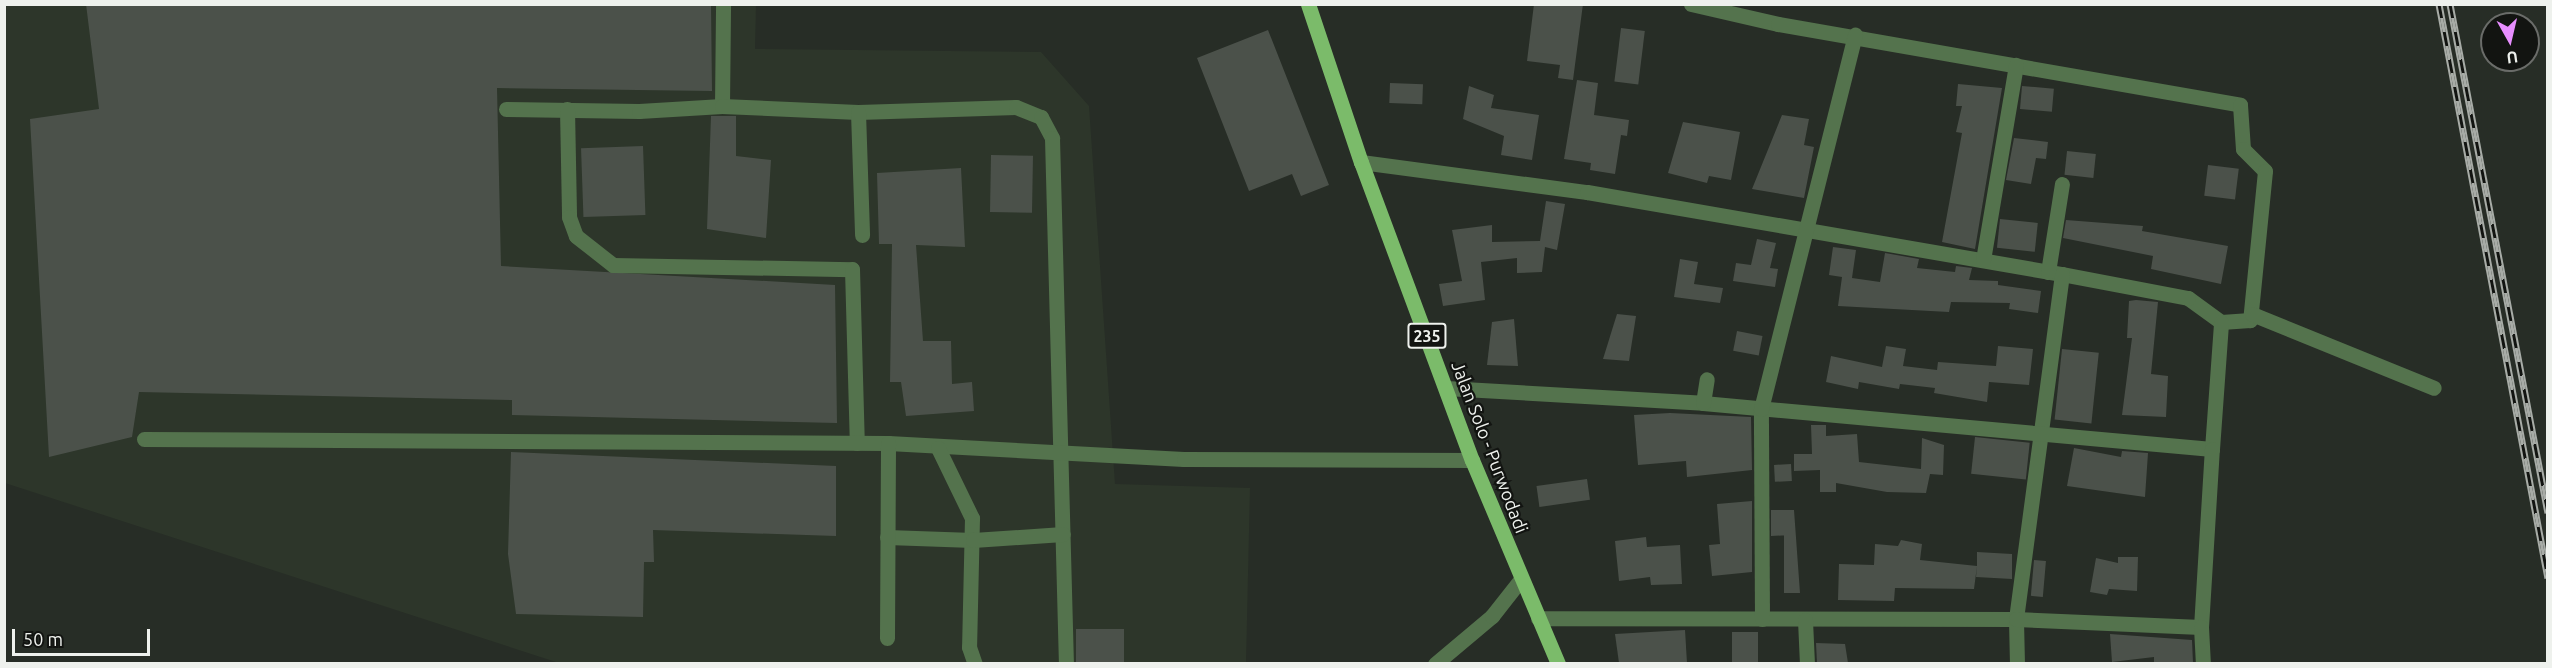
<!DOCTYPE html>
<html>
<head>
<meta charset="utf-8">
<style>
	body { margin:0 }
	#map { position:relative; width:2552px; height:668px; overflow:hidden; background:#272d26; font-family:Ubuntu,sans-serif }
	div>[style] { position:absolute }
	.built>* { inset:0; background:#2d362a }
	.building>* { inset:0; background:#4b514a; transform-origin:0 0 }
	.minor>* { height:15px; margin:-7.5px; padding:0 7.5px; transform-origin:7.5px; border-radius:7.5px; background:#54734d }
	.major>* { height:15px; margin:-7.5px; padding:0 7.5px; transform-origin:7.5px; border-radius:7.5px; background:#7bbb6a }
	.rail>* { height:7px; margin-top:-3.5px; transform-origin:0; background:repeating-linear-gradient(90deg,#121411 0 14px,#a8aca7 0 28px); box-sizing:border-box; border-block:2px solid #a8aca7 }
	span { translate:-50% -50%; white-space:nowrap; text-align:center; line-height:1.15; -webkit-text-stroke:4.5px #121411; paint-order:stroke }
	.shield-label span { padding:2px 4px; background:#121411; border:2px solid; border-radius:4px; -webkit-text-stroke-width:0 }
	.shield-label { font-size:16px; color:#eef1ed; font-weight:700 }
	.street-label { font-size:18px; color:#eef1ed }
	.frame { position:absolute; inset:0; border:6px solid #eef1ed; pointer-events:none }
	.north { position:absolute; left:2480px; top:12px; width:60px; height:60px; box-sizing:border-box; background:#121411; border:2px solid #6a6c69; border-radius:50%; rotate:172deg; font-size:16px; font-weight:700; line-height:24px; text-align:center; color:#eef1ed }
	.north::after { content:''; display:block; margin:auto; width:21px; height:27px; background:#e88eff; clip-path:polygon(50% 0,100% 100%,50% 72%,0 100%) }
	.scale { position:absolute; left:12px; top:629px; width:138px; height:27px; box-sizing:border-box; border:3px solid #eef1ed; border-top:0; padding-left:8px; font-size:18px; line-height:21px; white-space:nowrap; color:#eef1ed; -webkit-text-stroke:4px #121411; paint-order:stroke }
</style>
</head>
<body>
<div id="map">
	<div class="built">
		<div style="clip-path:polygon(5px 5px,756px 5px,755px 49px,1041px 52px,1089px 106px,1115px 484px,1250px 488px,1246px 663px,559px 663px,5px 483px)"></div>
	</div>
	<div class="building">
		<div style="clip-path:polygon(86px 4px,711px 4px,712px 91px,497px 88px,501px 266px,835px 285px,837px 423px,512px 415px,512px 400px,139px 392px,132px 437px,49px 457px,30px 119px,99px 109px)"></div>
		<div style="clip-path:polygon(1534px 4px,1583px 4px,1573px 80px,1558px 78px,1560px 65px,1527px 61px)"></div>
		<div style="left:1621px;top:28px;width:24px;height:54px;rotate:7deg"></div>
		<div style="clip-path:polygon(1268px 30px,1329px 185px,1301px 196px,1292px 174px,1249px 191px,1197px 58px)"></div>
		<div style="clip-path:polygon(1577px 80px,1598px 83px,1594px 115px,1629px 120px,1627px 136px,1621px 135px,1615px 174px,1590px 170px,1591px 163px,1564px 159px)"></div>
		<div style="left:1390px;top:83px;width:33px;height:20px;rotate:2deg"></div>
		<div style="clip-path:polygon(1958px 84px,2002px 88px,1975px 249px,1942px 242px,1962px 133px,1956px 132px,1962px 106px,1956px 106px)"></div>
		<div style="clip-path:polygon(1469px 86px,1494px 95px,1491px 108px,1539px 115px,1532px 160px,1501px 155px,1504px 136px,1463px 119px)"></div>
		<div style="left:2022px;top:86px;width:32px;height:23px;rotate:5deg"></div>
		<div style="clip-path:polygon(1782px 115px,1809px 119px,1804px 145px,1814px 147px,1804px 198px,1752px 189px)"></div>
		<div style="clip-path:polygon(711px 116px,736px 116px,736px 156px,771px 160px,766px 238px,707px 229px)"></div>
		<div style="clip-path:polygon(1683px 122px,1740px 132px,1731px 180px,1709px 176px,1707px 183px,1668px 173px)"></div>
		<div style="clip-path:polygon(2014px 138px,2048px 142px,2046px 159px,2036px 158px,2031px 184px,2006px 180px)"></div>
		<div style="left:643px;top:146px;width:69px;height:62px;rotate:88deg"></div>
		<div style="left:2067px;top:151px;width:29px;height:24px;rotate:6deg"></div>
		<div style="left:991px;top:155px;width:42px;height:57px;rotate:1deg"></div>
		<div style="left:2208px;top:165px;width:31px;height:31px;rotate:7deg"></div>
		<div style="clip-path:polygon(961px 168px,965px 247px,916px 245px,923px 341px,951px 341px,952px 384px,972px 382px,974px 411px,906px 416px,901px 382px,890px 382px,892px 244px,879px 244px,877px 173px)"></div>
		<div style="clip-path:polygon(1546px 201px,1565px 204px,1557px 250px,1545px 247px,1542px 272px,1517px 273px,1517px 258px,1481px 262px,1485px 300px,1443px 306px,1439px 284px,1462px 281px,1452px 230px,1492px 225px,1492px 242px,1540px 241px)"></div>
		<div style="left:2000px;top:219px;width:38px;height:29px;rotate:6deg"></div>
		<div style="clip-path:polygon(2066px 220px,2143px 226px,2142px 231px,2228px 246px,2221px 284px,2151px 269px,2153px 256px,2063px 238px)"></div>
		<div style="clip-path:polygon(1757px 239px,1776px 243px,1770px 268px,1778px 269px,1775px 287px,1733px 281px,1736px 263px,1751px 265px)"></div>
		<div style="clip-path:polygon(1833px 247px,1856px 250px,1852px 278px,1880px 282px,1885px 253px,1919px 259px,1917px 268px,1955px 272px,1956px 266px,1972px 268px,1969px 280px,1998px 281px,1998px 285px,2041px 291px,2038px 313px,2009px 309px,2010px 303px,1951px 302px,1949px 312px,1838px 306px,1842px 277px,1829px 275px)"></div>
		<div style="clip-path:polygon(1680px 259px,1698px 262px,1694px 284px,1723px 288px,1720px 303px,1674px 297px)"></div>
		<div style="clip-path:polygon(2136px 300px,2158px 302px,2151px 374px,2168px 376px,2166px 417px,2122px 415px,2132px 338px,2127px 338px,2129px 301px)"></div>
		<div style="clip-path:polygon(1617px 314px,1636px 316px,1629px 361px,1603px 359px)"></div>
		<div style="clip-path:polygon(1514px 319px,1518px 366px,1487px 365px,1492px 322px)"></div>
		<div style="left:1737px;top:331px;width:26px;height:20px;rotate:11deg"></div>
		<div style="clip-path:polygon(1886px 346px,1906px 349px,1903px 366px,1937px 370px,1938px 362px,1996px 366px,1998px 346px,2033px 349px,2029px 385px,1989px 382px,1987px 402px,1934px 393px,1935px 388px,1900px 384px,1899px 389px,1859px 382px,1858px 389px,1826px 382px,1831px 356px,1882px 367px)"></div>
		<div style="left:2062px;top:349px;width:37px;height:71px;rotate:6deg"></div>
		<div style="clip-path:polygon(1670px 413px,1751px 417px,1752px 470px,1687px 477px,1686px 461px,1638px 465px,1634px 415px)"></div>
		<div style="clip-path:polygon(1811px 425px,1826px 425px,1826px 436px,1857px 434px,1859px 462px,1921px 469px,1922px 438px,1944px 445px,1943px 475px,1930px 474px,1926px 493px,1887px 492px,1836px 483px,1836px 492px,1820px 492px,1820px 470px,1794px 471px,1794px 454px,1812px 454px)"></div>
		<div style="left:1975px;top:437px;width:55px;height:37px;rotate:6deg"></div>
		<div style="clip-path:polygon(2074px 448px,2121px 457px,2122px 451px,2148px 453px,2145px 497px,2067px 486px)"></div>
		<div style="clip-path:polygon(511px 452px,836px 466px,836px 536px,653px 530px,654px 562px,644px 562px,643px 617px,516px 614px,508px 554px)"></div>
		<div style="left:1791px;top:464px;width:17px;height:17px;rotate:87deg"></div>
		<div style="left:1587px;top:479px;width:21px;height:51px;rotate:82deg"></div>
		<div style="clip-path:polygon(1752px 501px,1752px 572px,1712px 576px,1709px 545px,1720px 544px,1717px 504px)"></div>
		<div style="clip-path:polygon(1771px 510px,1794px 510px,1800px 593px,1784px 593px,1784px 535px,1790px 535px,1771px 536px)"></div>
		<div style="clip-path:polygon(1646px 537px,1647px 547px,1680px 545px,1682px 584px,1651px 585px,1650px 577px,1619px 581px,1615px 541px)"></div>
		<div style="clip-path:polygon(1901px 540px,1922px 544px,1920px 560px,1977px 566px,1977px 552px,2012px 554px,2012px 579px,1976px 577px,1977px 566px,1974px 589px,1895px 588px,1894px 601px,1838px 600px,1839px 564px,1874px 565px,1875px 544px,1898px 546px)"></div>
		<div style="clip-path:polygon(2118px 557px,2138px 557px,2137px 591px,2109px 589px,2107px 595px,2090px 592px,2096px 558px,2118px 563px)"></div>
		<div style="left:2034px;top:560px;width:12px;height:36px;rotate:5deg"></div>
		<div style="left:1076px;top:629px;width:48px;height:34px"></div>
		<div style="clip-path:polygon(1685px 630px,1687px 663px,1619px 663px,1615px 634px)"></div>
		<div style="left:1732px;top:632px;width:26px;height:31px"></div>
		<div style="clip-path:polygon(2110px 634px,2192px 640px,2193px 663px,2154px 663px,2154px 657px,2112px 662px)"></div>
		<div style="clip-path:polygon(1816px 643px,1845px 644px,1848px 663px,1817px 663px)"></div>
	</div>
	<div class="minor">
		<div style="left:1691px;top:4px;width:89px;rotate:12.9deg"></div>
		<div style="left:1778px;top:24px;width:469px;rotate:9.9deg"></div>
		<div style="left:2240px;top:105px;width:44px;rotate:86.1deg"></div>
		<div style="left:2243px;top:149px;width:31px;rotate:45deg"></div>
		<div style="left:2265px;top:171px;width:150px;rotate:95.7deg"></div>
		<div style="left:2250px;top:320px;width:29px;rotate:176deg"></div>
		<div style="left:2221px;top:322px;width:41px;rotate:-144deg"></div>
		<div style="left:2188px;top:298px;width:128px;rotate:-169.2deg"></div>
		<div style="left:722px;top:106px;width:102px;rotate:-89.4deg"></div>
		<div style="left:506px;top:109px;width:133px;rotate:0.9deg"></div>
		<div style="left:639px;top:111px;width:83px;rotate:-3.4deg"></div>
		<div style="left:722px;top:106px;width:136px;rotate:2.5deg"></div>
		<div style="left:858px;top:112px;width:158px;rotate:-1.8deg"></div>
		<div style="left:1016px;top:107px;width:27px;rotate:22deg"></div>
		<div style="left:1041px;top:117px;width:24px;rotate:62deg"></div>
		<div style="left:1052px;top:138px;width:526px;rotate:88.48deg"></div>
		<div style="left:567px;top:109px;width:108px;rotate:88.9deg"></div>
		<div style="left:569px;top:217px;width:20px;rotate:70deg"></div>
		<div style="left:576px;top:236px;width:47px;rotate:38.1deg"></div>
		<div style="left:613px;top:265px;width:239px;rotate:1deg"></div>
		<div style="left:852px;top:269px;width:174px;rotate:88.4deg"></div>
		<div style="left:858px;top:112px;width:123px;rotate:88.1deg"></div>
		<div style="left:1361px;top:162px;width:228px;rotate:7.6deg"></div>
		<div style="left:1587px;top:192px;width:482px;rotate:9.8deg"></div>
		<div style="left:2062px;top:274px;width:348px;rotate:97.6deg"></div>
		<div style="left:2016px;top:619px;width:478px;rotate:-179.9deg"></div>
		<div style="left:1983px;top:260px;width:198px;rotate:-80.4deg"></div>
		<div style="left:2048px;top:272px;width:89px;rotate:-81deg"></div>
		<div style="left:2252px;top:314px;width:196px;rotate:22.1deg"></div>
		<div style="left:1446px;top:388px;width:257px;rotate:3.3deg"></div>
		<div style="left:1703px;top:403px;width:511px;rotate:5.16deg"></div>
		<div style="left:2212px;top:449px;width:127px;rotate:-85.9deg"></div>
		<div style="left:1703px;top:403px;width:24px;rotate:-81deg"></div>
		<div style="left:144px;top:439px;width:744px;rotate:0.31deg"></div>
		<div style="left:888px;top:443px;width:296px;rotate:3.1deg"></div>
		<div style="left:1184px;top:459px;width:288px;rotate:0.2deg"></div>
		<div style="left:938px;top:448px;width:78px;rotate:64.1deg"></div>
		<div style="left:972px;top:518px;width:129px;rotate:91.3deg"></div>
		<div style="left:969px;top:647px;width:18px;rotate:71deg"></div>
		<div style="left:887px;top:537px;width:86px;rotate:2deg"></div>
		<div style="left:973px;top:540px;width:90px;rotate:-3.8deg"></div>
		<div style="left:1762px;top:619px;width:210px;rotate:-90.3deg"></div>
		<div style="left:1761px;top:409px;width:386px;rotate:-75.9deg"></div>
		<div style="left:1805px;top:620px;width:44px;rotate:87.4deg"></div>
		<div style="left:2201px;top:627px;width:178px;rotate:-86.5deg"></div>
		<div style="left:887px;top:638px;width:195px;rotate:-89.7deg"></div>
		<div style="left:1435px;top:664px;width:75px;rotate:-40.1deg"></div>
		<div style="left:1492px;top:616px;width:47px;rotate:-51.9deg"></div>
		<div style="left:2017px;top:664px;width:45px;rotate:-91.3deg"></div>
		<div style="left:2016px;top:619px;width:185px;rotate:2.5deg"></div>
		<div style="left:2201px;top:627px;width:37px;rotate:87deg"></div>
	</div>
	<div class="major">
		<div style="left:1308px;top:4px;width:167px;rotate:71.5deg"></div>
		<div style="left:1361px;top:162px;width:318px;rotate:69.6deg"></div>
		<div style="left:1472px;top:460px;width:221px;rotate:67.1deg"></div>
	</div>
	<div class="rail">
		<div style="left:2439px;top:4px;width:584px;rotate:79.25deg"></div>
		<div style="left:2450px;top:4px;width:518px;rotate:79.1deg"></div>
	</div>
	<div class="shield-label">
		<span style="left:1427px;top:336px">235</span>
	</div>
	<div class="street-label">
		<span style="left:1490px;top:447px;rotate:69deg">Jalan Solo - Purwodadi</span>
	</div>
	<div class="frame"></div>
	<div class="north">U</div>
	<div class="scale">50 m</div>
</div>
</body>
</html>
